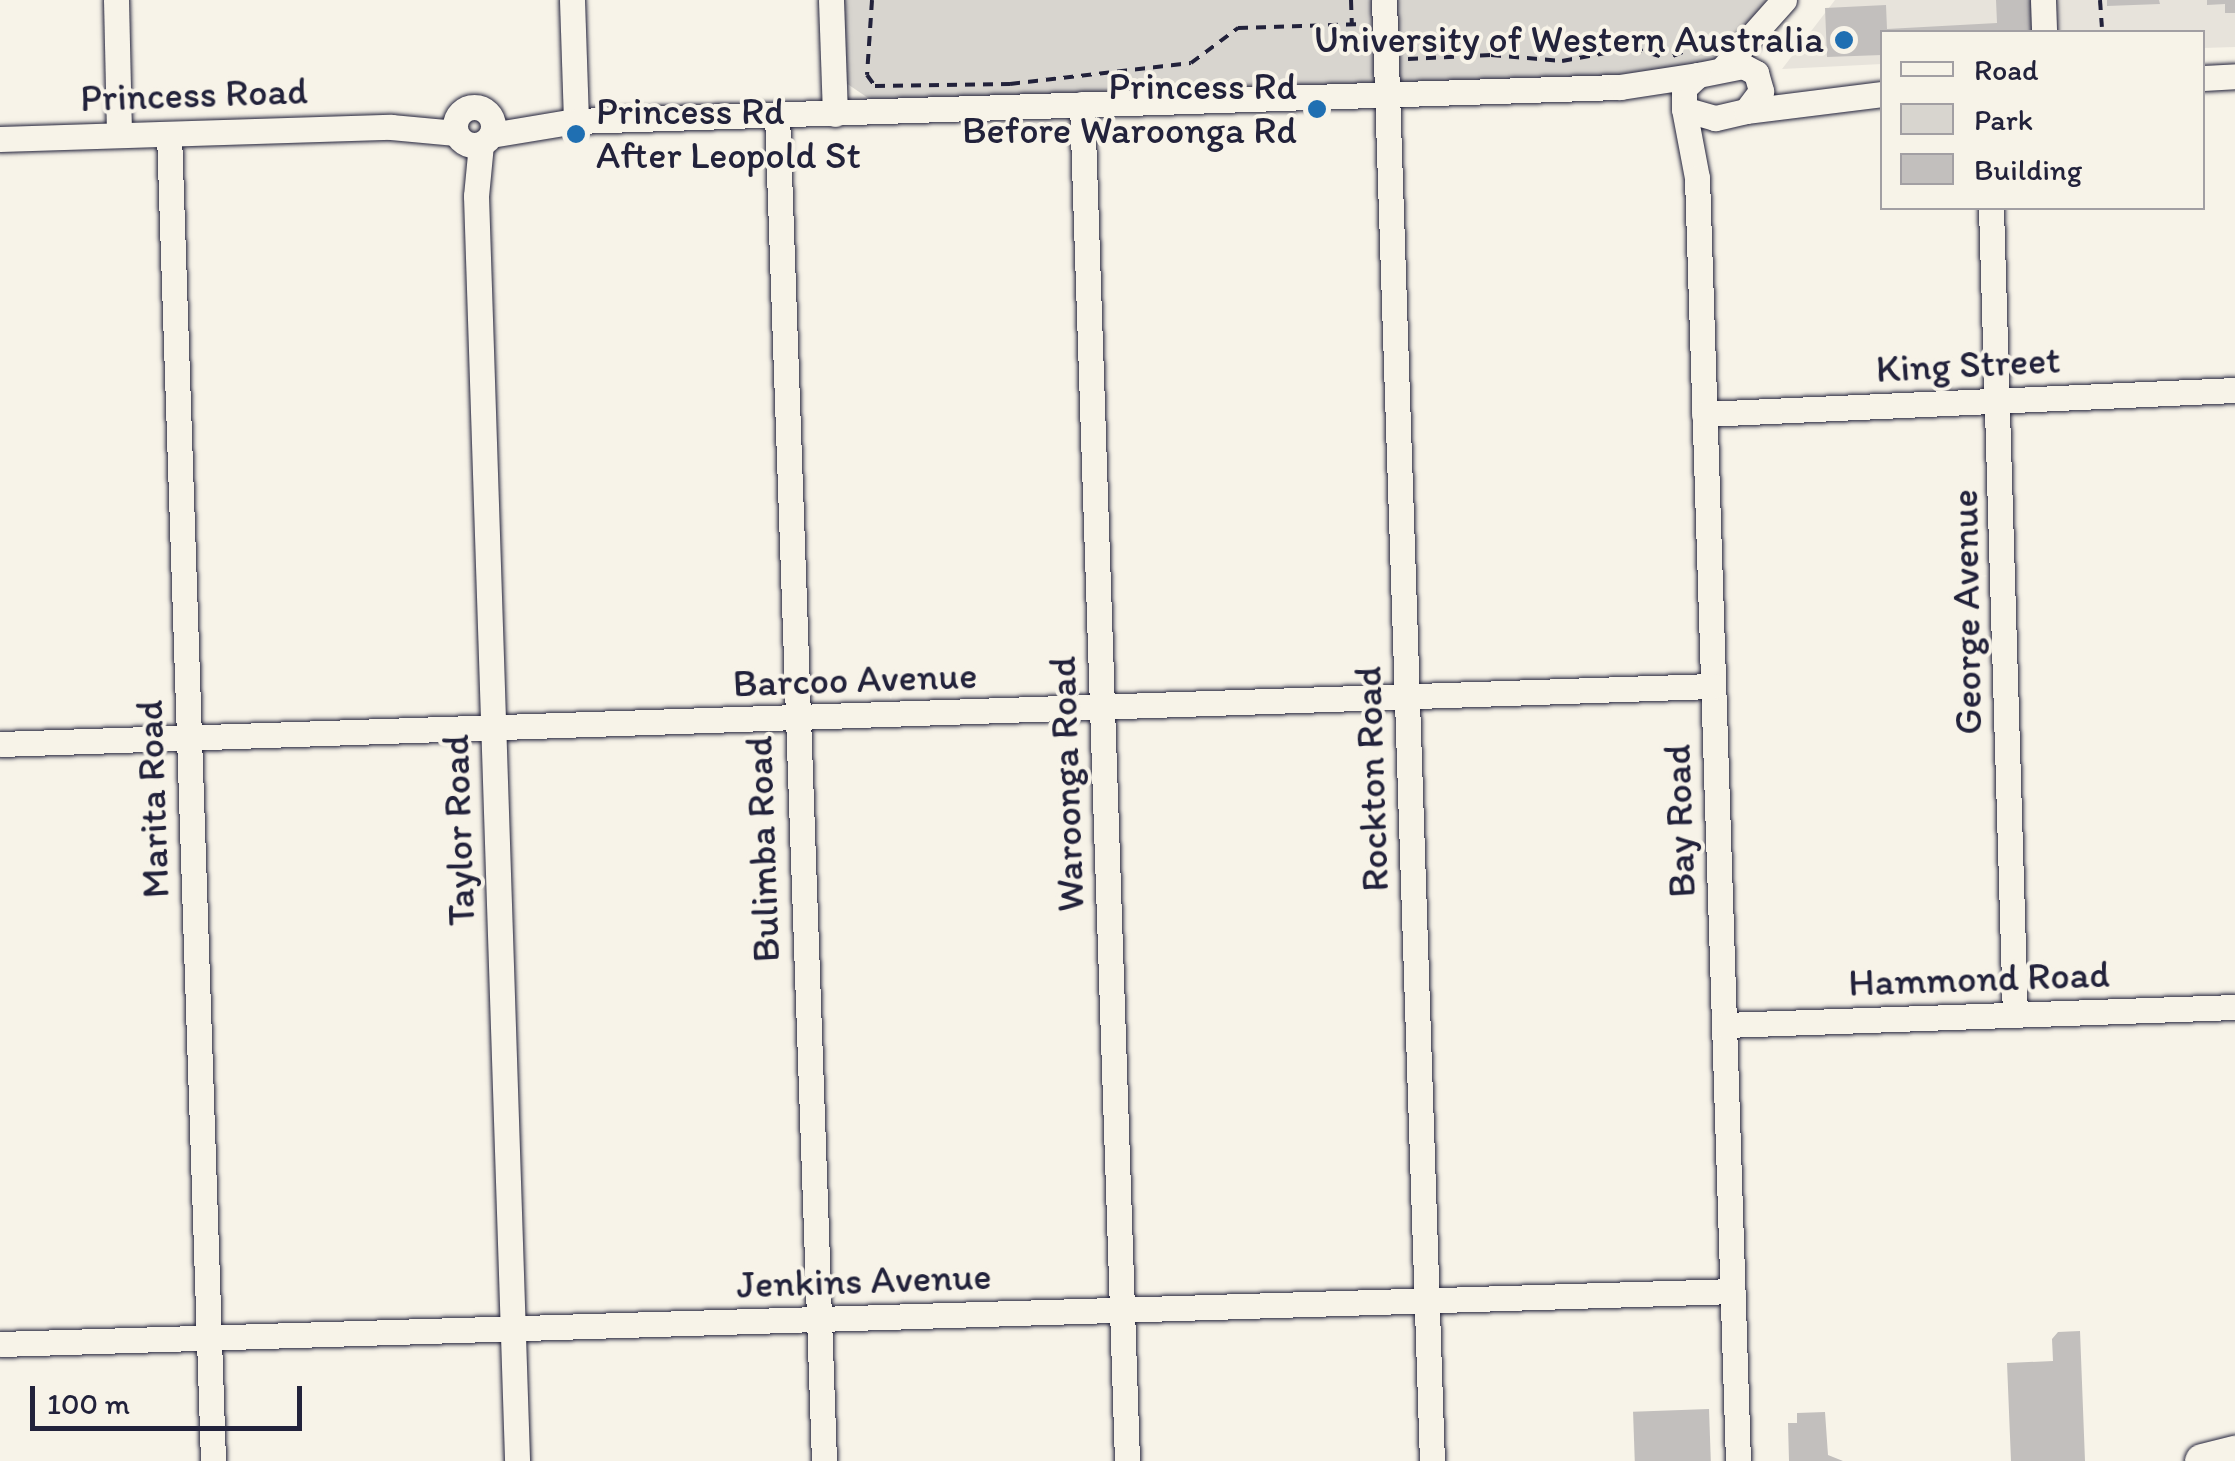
<!DOCTYPE html>
<html>
<head>
<meta charset="utf-8">
<style>
	body { margin:0 }
	#map { position:relative; width:2235px; height:1461px; overflow:hidden; background:#f7f3e8; font-family:Itim,sans-serif }
	div>[style] { position:absolute }
	.built>* { inset:0; background:#e7e3db }
	.green>* { inset:0; background:#d8d5cf }
	.building>* { inset:0; background:#c2bfbd; transform-origin:0 0 }
	.path>* { height:4px; margin-top:-2px; transform-origin:0; background:repeating-linear-gradient(90deg,#22223b 0 10px,transparent 0 18px) }
	.roads { filter:drop-shadow(0 0 2px #22223b) drop-shadow(0 0 2px #22223b) }
	.minor>* { height:25px; margin:-12.5px; padding:0 12.5px; transform-origin:12.5px; border-radius:12.5px; background:#f7f3e8 }
	.minor>.ring { margin:-12.5px; padding:0; box-sizing:content-box; background:none; border:25px solid #f7f3e8; border-radius:50% }
	.highway>* { height:35px; margin:-17.5px; padding:0 17.5px; transform-origin:17.5px; border-radius:17.5px; background:#f7f3e8 }
	.dots>* { width:28px; height:28px; translate:-50% -50%; box-sizing:border-box; border:5px solid #f7f3e8; border-radius:50% }
	span { translate:-50% -50%; white-space:nowrap; text-align:center; line-height:1.15; -webkit-text-stroke:8px #f7f3e8; paint-order:stroke }
	.poi-label { font-size:38px; color:#22223b }
	.right { translate:-100% -50%; text-align:right }
	.left { translate:0 -50%; text-align:left }
	.street-label { font-size:38px; color:#22223b }
	.legend { position:absolute; left:1880px; top:30px; width:325px; height:180px; box-sizing:border-box; background:#f7f3e8; border:2px solid #a29fa3; margin:0; padding:12px 18px; list-style:none; font-size:30px; color:#22223b }
	.legend li { display:flex; align-items:center; gap:20px; height:50px }
	.legend b { width:50px; border:2px solid #a29fa3 }
	.scale { position:absolute; left:30px; top:1386px; width:272px; height:45px; box-sizing:border-box; border:5px solid #22223b; border-top:0; padding-left:12px; font-size:30px; line-height:35px; white-space:nowrap; color:#22223b; -webkit-text-stroke:8px #f7f3e8; paint-order:stroke }
</style>
</head>
<body>
<div id="map">
	<div class="built">
		<div style="clip-path:polygon(1835px 0,2235px 0,2235px 47px,2203px 48px,2202px 32px,1882px 32px,1882px 64px,1782px 69px)"></div>
	</div>
	<div class="green">
		<div style="clip-path:polygon(839px 0,1767px 0,1716px 61px,1609px 76px,871px 100px,846px 83px)"></div>
	</div>
	<div class="building">
		<div style="clip-path:polygon(1996px 0,2031px 0,2032px 32px,1882px 32px,1882px 55px,1827px 57px,1825px 8px,1886px 5px,1887px 29px,1997px 23px)"></div>
		<div style="clip-path:polygon(2107px 0,2159px 0,2160px 4px,2107px 6px)"></div>
		<div style="clip-path:polygon(2207px 0,2235px 0,2235px 13px,2225px 13px,2225px 4px,2207px 5px)"></div>
		<div style="clip-path:polygon(2080px 1331px,2085px 1461px,2011px 1461px,2007px 1363px,2053px 1361px,2052px 1339px,2058px 1332px)"></div>
		<div style="left:1709px;top:1409px;width:52px;height:76px;rotate:88deg"></div>
		<div style="clip-path:polygon(1825px 1412px,1828px 1455px,1843px 1461px,1789px 1461px,1788px 1423px,1797px 1423px,1797px 1413px)"></div>
	</div>
	<div class="path">
		<div style="left:872px;top:0;width:75px;rotate:93.8deg"></div>
		<div style="left:867px;top:75px;width:14px;rotate:54deg"></div>
		<div style="left:875px;top:86px;width:135px;rotate:-0.8deg"></div>
		<div style="left:1010px;top:84px;width:182px;rotate:-6.6deg"></div>
		<div style="left:1191px;top:63px;width:59px;rotate:-36.7deg"></div>
		<div style="left:1238px;top:28px;width:126px;rotate:-1.8deg"></div>
		<div style="left:1351px;top:0;width:25px;rotate:88deg"></div>
		<div style="left:2100px;top:0;width:27px;rotate:86deg"></div>
		<div style="left:1673px;top:56px;width:51px;rotate:-22deg"></div>
		<div style="left:1408px;top:59px;width:83px;rotate:-2.8deg"></div>
		<div style="left:1491px;top:55px;width:71px;rotate:4.8deg"></div>
		<div style="left:1562px;top:61px;width:72px;rotate:-10.4deg"></div>
		<div style="left:1633px;top:48px;width:34px;rotate:17deg"></div>
	</div>
	<div class="roads">
		<div class="minor">
			<div style="left:116px;top:0;width:134px;rotate:88.7deg"></div>
			<div style="left:572px;top:0;width:121px;rotate:88.1deg"></div>
			<div style="left:831px;top:0;width:114px;rotate:88deg"></div>
			<div style="left:1384px;top:0;width:1462px;rotate:88.12deg"></div>
			<div style="left:2043px;top:0;width:32px;rotate:88deg"></div>
			<div style="left:1743px;top:66px;width:15px;rotate:28deg"></div>
			<div style="left:1756px;top:73px;width:19px;rotate:74deg"></div>
			<div style="left:1761px;top:91px;width:25px;rotate:127deg"></div>
			<div style="left:1746px;top:111px;width:32px;rotate:167deg"></div>
			<div style="left:1715px;top:118px;width:32px;rotate:-164deg"></div>
			<div style="left:1684px;top:109px;width:21px;rotate:-90deg"></div>
			<div style="left:1684px;top:88px;width:19px;rotate:-43deg"></div>
			<div style="left:1698px;top:75px;width:46px;rotate:-11.3deg"></div>
			<div style="left:1724px;top:67px;width:90px;rotate:-48.2deg"></div>
			<div style="left:2202px;top:78px;width:33px;rotate:-3deg"></div>
			<div style="left:1082px;top:104px;width:1358px;rotate:88.1deg"></div>
			<div class="ring" style="left:455px;top:107px;width:13px;height:13px"></div>
			<div style="left:1684px;top:109px;width:70px;rotate:79.3deg"></div>
			<div style="left:1697px;top:178px;width:1284px;rotate:88.17deg"></div>
			<div style="left:1746px;top:111px;width:137px;rotate:-7.1deg"></div>
			<div style="left:777px;top:115px;width:1347px;rotate:88deg"></div>
			<div style="left:169px;top:134px;width:1328px;rotate:88.1deg"></div>
			<div style="left:491px;top:135px;width:86px;rotate:-9.4deg"></div>
			<div style="left:576px;top:121px;width:1045px;rotate:-1.87deg"></div>
			<div style="left:1620px;top:87px;width:79px;rotate:-8.7deg"></div>
			<div style="left:0;top:139px;width:391px;rotate:-1.8deg"></div>
			<div style="left:391px;top:127px;width:65px;rotate:5.3deg"></div>
			<div style="left:481px;top:144px;width:52px;rotate:95.5deg"></div>
			<div style="left:476px;top:196px;width:1266px;rotate:88.14deg"></div>
			<div style="left:1991px;top:208px;width:807px;rotate:88.3deg"></div>
			<div style="left:1704px;top:414px;width:532px;rotate:-2.59deg"></div>
			<div style="left:0;top:744px;width:1714px;rotate:-1.94deg"></div>
			<div style="left:1725px;top:1025px;width:510px;rotate:-2.02deg"></div>
			<div style="left:0;top:1344px;width:1732px;rotate:-1.75deg"></div>
		</div>
		<div class="highway">
			<div style="left:2202px;top:1461px;width:34px;rotate:-14deg"></div>
		</div>
	</div>
	<div class="dots">
		<div style="left:1844px;top:40px;background:#1f6fb2"></div>
		<div style="left:1317px;top:109px;background:#1f6fb2"></div>
		<div style="left:576px;top:134px;background:#1f6fb2"></div>
	</div>
	<div class="poi-label">
		<span class="right" style="left:1824px;top:40px">University of Western Australia</span>
		<span class="right" style="left:1297px;top:109px">Princess Rd<br>Before Waroonga Rd</span>
		<span class="left" style="left:596px;top:134px">Princess Rd<br>After Leopold St</span>
	</div>
	<div class="street-label">
		<span style="left:194px;top:95px;rotate:-2deg">Princess Road</span>
		<span style="left:1968px;top:365px;rotate:-3deg">King Street</span>
		<span style="left:1967px;top:612px;rotate:-91deg">George Avenue</span>
		<span style="left:855px;top:680px;rotate:-2deg">Barcoo Avenue</span>
		<span style="left:1372px;top:779px;rotate:-92deg">Rockton Road</span>
		<span style="left:1067px;top:784px;rotate:-92deg">Waroonga Road</span>
		<span style="left:153px;top:799px;rotate:-92deg">Marita Road</span>
		<span style="left:1680px;top:821px;rotate:-92deg">Bay Road</span>
		<span style="left:459px;top:830px;rotate:-92deg">Taylor Road</span>
		<span style="left:763px;top:849px;rotate:-92deg">Bulimba Road</span>
		<span style="left:1979px;top:979px;rotate:-2deg">Hammond Road</span>
		<span style="left:864px;top:1281px;rotate:-2deg">Jenkins Avenue</span>
	</div>
	<ul class="legend">
	<li><b style="height:12px;background:#f7f3e8"></b>Road</li>
	<li><b style="height:28px;background:#d8d5cf"></b>Park</li>
	<li><b style="height:28px;background:#c2bfbd"></b>Building</li>
	</ul>
	<div class="scale">100 m</div>
</div>
</body>
</html>
